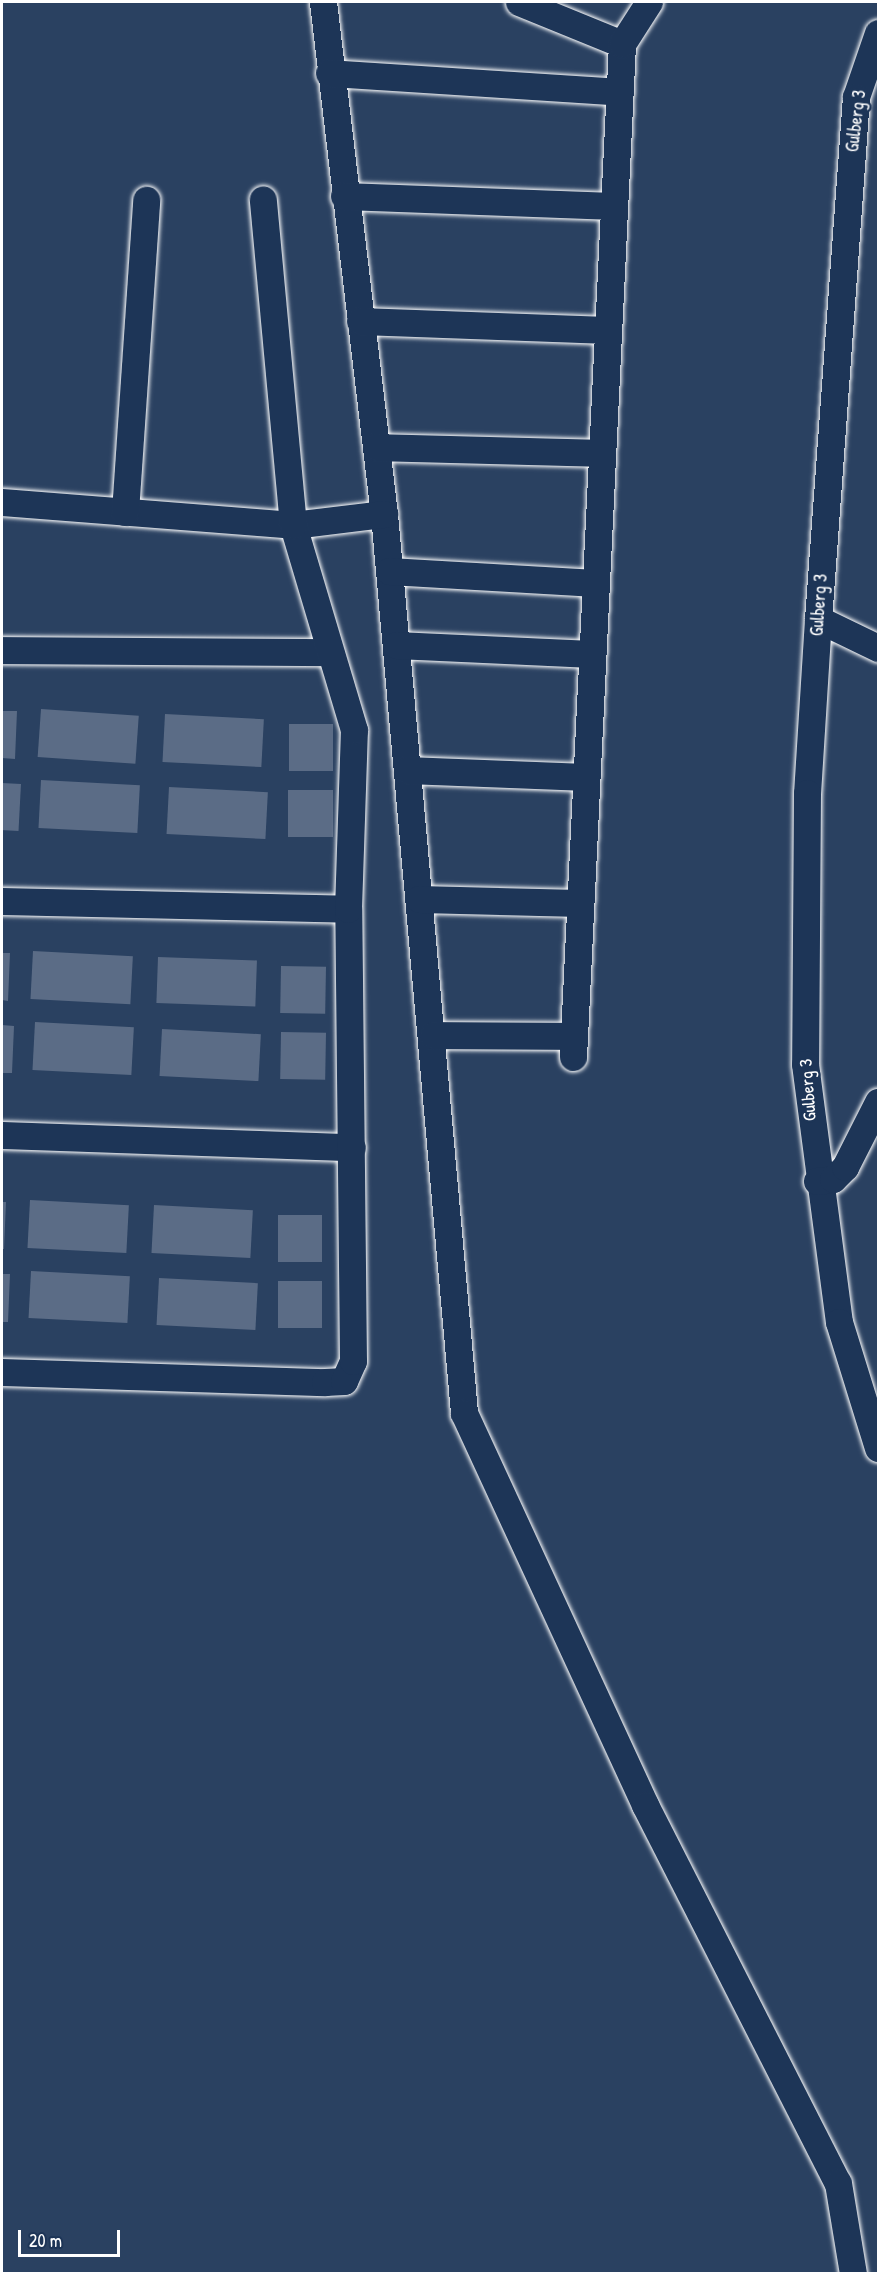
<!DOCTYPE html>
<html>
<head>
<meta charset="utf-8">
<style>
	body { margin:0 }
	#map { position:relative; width:880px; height:2275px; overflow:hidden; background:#2a4161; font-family:"Patrick Hand",sans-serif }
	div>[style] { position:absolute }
	.building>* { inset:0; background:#5b6c86; transform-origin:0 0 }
	.roads { filter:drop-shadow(0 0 2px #fff) drop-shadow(0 0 2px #fff) }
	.minor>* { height:27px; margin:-13.5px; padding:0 13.5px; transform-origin:13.5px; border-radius:13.5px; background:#1d3557 }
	span { translate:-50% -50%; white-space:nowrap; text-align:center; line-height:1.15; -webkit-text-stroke:4.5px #1d3557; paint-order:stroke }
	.street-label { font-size:18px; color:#fff }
	.frame { position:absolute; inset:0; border:3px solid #fff; pointer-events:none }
	.scale { position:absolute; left:18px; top:2230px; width:102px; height:27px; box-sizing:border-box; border:3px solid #fff; border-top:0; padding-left:8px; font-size:18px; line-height:21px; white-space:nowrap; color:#fff; -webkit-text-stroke:4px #1d3557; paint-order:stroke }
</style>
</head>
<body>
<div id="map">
	<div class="building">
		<div style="left:41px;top:709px;width:98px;height:48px;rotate:4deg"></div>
		<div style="clip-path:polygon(2px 711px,17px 711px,15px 759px,2px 758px)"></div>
		<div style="left:165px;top:714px;width:99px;height:48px;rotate:3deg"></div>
		<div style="left:289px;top:724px;width:44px;height:47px"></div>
		<div style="left:41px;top:780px;width:99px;height:48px;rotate:3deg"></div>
		<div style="left:2px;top:783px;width:19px;height:47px;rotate:3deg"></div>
		<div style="left:169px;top:787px;width:99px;height:47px;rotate:3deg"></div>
		<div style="left:288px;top:790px;width:45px;height:47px"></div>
		<div style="left:33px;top:951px;width:100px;height:48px;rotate:3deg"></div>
		<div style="clip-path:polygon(2px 953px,10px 953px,8px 1001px,2px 1000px)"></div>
		<div style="left:158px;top:957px;width:99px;height:46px;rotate:2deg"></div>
		<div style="left:281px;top:966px;width:45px;height:47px;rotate:1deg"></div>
		<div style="left:35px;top:1022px;width:99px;height:48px;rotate:3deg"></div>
		<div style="clip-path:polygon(2px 1025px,14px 1026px,12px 1073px,2px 1073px)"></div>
		<div style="left:162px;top:1029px;width:99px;height:47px;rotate:3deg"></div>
		<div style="left:281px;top:1032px;width:45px;height:47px;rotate:1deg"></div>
		<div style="left:30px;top:1200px;width:99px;height:48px;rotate:3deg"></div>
		<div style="clip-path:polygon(2px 1202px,6px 1202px,4px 1249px,2px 1249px)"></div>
		<div style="left:154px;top:1205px;width:99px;height:48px;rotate:3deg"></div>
		<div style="left:278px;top:1215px;width:44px;height:47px"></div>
		<div style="left:31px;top:1271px;width:99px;height:47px;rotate:3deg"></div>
		<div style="clip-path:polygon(2px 1274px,10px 1274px,8px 1322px,2px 1322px)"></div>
		<div style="left:159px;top:1278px;width:99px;height:47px;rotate:3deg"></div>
		<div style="left:278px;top:1281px;width:44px;height:47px"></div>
	</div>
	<div class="roads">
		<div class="minor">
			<div style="left:323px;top:2px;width:516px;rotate:83.21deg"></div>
			<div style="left:384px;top:514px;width:903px;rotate:84.91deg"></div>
			<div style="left:464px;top:1413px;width:432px;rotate:65.2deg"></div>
			<div style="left:645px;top:1805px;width:424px;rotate:63deg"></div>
			<div style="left:838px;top:2183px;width:92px;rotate:80.6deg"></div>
			<div style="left:519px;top:2px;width:111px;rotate:22.2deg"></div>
			<div style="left:878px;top:33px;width:68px;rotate:109deg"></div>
			<div style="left:856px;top:97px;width:523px;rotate:94.16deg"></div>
			<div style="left:818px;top:619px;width:174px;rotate:93.6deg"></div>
			<div style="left:807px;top:793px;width:271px;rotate:90.4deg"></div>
			<div style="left:805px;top:1064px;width:260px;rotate:82.5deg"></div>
			<div style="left:839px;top:1322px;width:132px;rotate:72.8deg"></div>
			<div style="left:329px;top:73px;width:291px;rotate:3.7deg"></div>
			<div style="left:344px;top:196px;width:270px;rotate:2.1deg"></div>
			<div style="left:360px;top:321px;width:248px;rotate:2.1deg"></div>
			<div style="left:376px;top:447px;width:226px;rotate:1.5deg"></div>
			<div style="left:2px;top:502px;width:292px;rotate:4.5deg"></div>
			<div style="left:293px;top:525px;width:92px;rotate:-6.9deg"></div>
			<div style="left:125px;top:512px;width:313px;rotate:-86.1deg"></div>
			<div style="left:389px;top:571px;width:207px;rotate:3.3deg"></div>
			<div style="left:818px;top:619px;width:67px;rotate:25.8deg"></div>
			<div style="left:396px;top:645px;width:196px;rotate:2.6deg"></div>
			<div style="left:2px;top:650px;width:325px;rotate:0.4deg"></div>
			<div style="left:407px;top:770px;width:179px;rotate:2.2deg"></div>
			<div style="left:419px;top:899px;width:161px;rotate:1.4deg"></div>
			<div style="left:2px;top:901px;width:346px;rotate:1.3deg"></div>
			<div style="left:433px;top:1035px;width:140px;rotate:0.4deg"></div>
			<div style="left:573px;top:1057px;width:1014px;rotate:-87.23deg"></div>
			<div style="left:622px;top:44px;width:50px;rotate:-57.3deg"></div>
			<div style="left:2px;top:1135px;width:350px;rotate:2deg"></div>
			<div style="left:817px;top:1181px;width:16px;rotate:-7deg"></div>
			<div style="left:833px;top:1179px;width:17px;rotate:-45deg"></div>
			<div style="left:845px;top:1167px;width:73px;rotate:-63.1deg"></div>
			<div style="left:2px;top:1372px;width:323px;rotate:1.8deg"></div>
			<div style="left:325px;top:1382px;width:19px;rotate:-3deg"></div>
			<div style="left:344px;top:1381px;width:22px;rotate:-66deg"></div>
			<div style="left:353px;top:1361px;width:452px;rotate:-90.6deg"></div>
			<div style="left:348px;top:909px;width:179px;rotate:-88.1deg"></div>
			<div style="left:354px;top:730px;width:214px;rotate:-106.6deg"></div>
			<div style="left:293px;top:525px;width:327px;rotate:-95.3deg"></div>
		</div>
	</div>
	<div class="street-label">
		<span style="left:856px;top:121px;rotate:-83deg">Gulberg 3</span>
		<span style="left:819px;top:605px;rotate:-86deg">Gulberg 3</span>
		<span style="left:808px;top:1090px;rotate:-94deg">Gulberg 3</span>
	</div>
	<div class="frame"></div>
	<div class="scale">20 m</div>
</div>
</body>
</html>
